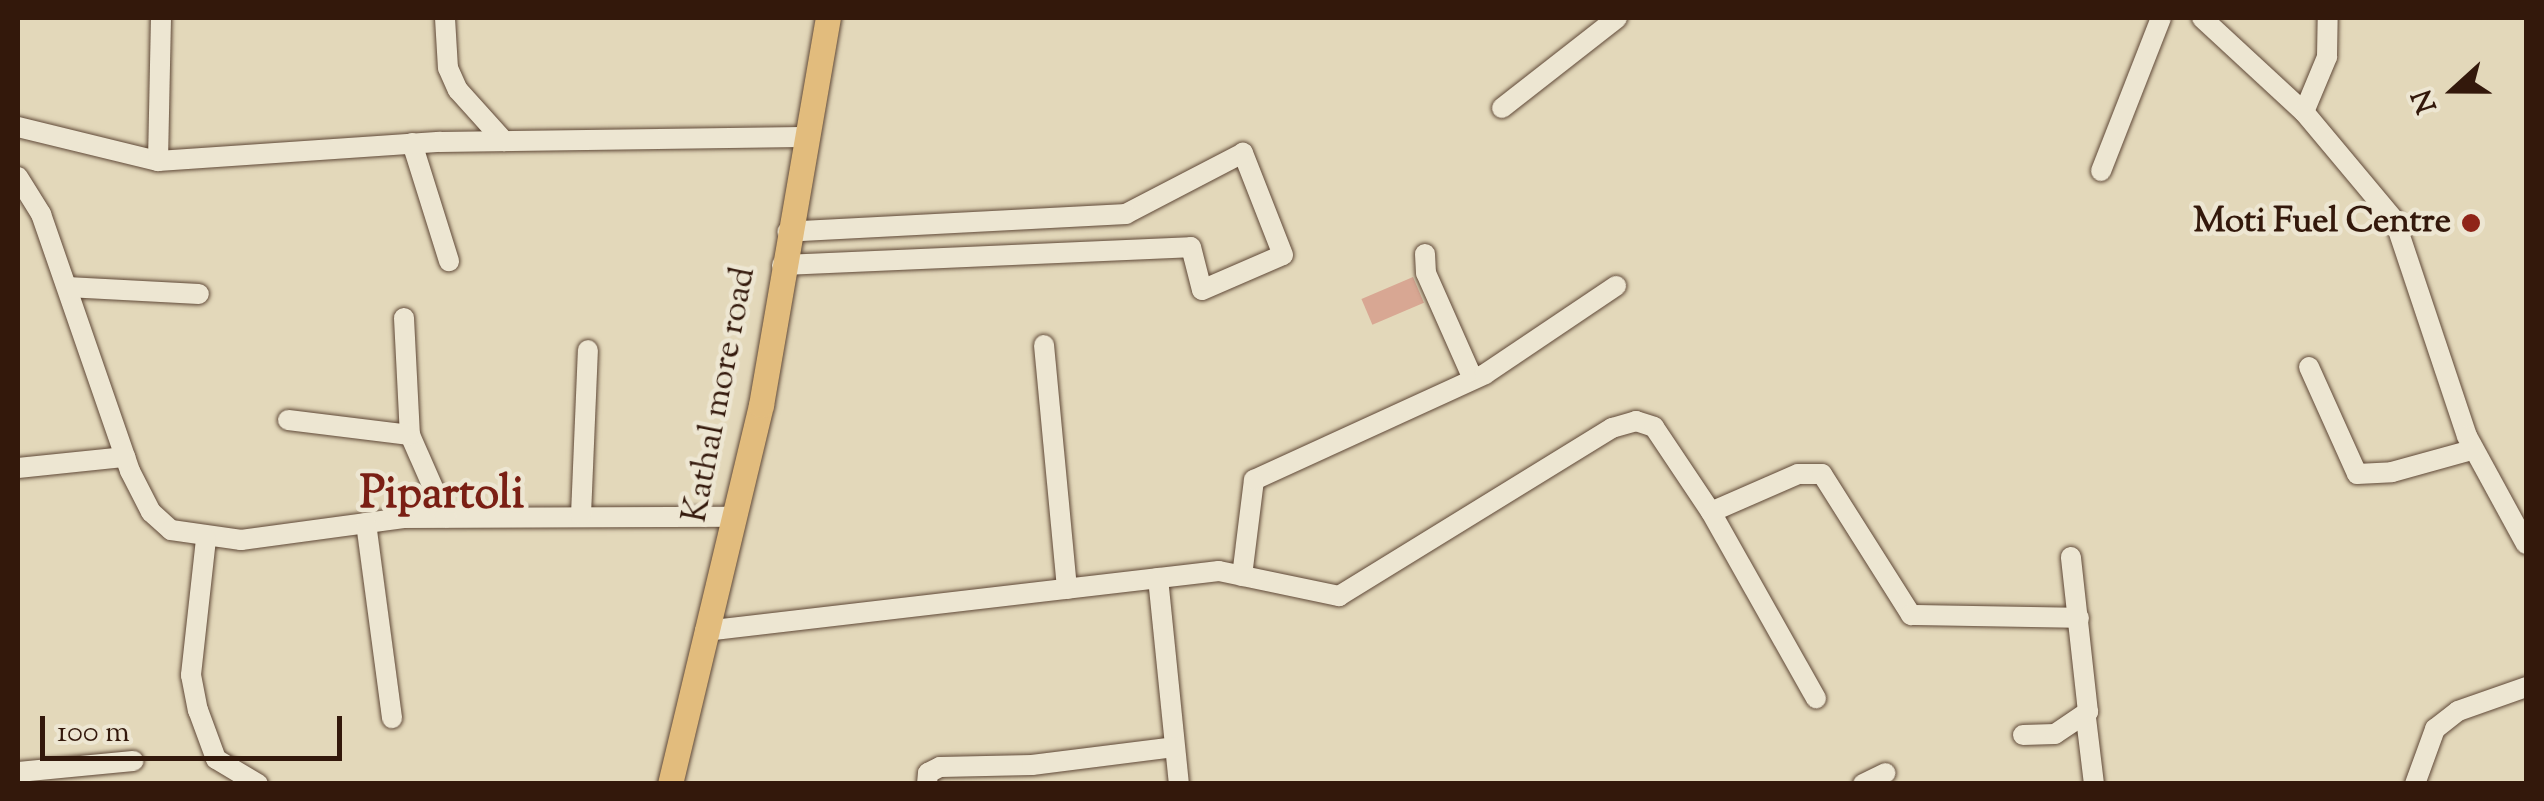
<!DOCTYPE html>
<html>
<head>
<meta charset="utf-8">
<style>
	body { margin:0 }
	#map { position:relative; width:2544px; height:801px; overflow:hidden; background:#e3d8ba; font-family:"Sorts Mill Goudy",serif }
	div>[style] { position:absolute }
	.building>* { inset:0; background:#d8a793; transform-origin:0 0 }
	.roads { filter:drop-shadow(0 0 2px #5f4837) drop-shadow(0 0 2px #5f4837) }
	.minor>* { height:20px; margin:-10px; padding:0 10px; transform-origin:10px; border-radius:10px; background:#ede6d2 }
	.major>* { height:25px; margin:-12.5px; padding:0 12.5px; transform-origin:12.5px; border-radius:12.5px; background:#e2bc7d }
	.dots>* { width:28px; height:28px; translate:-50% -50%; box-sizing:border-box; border:5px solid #ede6d2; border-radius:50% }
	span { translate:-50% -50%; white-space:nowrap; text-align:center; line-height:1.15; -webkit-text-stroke:9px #ede6d2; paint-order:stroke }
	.poi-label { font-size:35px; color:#33180b; font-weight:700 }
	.right { translate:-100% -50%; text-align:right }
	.street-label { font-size:35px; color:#33180b }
	.district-label { font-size:45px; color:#7a1f14; font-weight:700 }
	.frame { position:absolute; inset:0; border:20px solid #33180b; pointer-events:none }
	.north { position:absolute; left:2404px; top:40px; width:100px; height:100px; -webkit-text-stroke:8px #ede6d2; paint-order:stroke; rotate:249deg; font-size:28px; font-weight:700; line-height:40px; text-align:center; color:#33180b }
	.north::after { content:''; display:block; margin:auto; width:35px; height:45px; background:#33180b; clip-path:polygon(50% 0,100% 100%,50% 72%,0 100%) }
	.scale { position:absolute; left:40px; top:716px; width:302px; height:45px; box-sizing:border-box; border:5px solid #33180b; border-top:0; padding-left:12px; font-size:30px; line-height:35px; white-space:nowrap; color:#33180b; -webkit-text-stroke:8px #ede6d2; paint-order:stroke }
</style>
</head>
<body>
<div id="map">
	<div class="building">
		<div style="left:1413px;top:277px;width:28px;height:56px;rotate:67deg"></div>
	</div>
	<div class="roads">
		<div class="minor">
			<div style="left:445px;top:18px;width:50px;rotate:86.6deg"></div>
			<div style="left:448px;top:68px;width:24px;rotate:66deg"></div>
			<div style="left:458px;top:90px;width:69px;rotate:48deg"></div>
			<div style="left:2202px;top:18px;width:139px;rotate:42.7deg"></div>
			<div style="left:2304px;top:112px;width:142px;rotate:50.1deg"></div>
			<div style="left:2395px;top:221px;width:227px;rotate:71.5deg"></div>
			<div style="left:2467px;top:436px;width:123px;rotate:61.4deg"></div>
			<div style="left:1502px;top:108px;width:146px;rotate:-38deg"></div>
			<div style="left:2304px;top:112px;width:60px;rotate:-67.3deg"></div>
			<div style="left:2327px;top:57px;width:39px;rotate:-89deg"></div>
			<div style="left:18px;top:127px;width:144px;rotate:13.7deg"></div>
			<div style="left:158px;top:161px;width:143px;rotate:-88.8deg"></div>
			<div style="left:412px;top:143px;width:124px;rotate:72.6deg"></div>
			<div style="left:158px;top:161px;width:283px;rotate:-3.9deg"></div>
			<div style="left:440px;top:142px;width:362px;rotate:-0.8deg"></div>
			<div style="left:2101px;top:171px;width:164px;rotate:-68.6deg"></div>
			<div style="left:18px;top:177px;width:44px;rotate:58.1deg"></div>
			<div style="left:41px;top:214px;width:272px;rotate:70.9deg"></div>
			<div style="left:130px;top:471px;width:46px;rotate:62.9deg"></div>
			<div style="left:151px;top:512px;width:27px;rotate:42deg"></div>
			<div style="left:171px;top:530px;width:71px;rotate:8.1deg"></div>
			<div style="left:241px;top:540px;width:164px;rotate:-7.7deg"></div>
			<div style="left:404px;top:518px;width:332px;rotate:-0.2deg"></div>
			<div style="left:1425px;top:254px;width:19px;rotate:87deg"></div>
			<div style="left:1426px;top:273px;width:116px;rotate:66.1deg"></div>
			<div style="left:782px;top:265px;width:409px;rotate:-2.5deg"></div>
			<div style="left:1191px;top:247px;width:44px;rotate:75.7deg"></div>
			<div style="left:1202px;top:290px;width:88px;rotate:-23.4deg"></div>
			<div style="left:1283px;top:255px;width:110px;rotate:-111.4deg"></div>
			<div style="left:1243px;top:153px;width:132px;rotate:152.5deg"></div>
			<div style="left:1126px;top:214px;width:339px;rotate:177deg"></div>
			<div style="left:67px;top:287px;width:132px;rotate:3deg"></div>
			<div style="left:404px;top:318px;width:117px;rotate:87.1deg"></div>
			<div style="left:410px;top:435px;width:90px;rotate:66.3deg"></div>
			<div style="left:1044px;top:345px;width:245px;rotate:84.6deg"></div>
			<div style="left:2309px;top:367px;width:117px;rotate:65.8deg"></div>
			<div style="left:2357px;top:474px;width:35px;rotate:-3deg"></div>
			<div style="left:2392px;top:472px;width:83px;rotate:-15.4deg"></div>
			<div style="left:288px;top:420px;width:123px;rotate:7deg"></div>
			<div style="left:18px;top:468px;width:108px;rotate:-5.9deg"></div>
			<div style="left:1711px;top:512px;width:214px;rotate:60.6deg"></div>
			<div style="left:581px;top:515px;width:165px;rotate:-87.6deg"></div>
			<div style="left:366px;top:523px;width:197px;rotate:82.4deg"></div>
			<div style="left:206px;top:539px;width:137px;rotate:96.3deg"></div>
			<div style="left:191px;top:675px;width:36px;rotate:79deg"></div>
			<div style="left:198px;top:710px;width:52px;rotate:69.8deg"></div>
			<div style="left:216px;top:759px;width:49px;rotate:30.8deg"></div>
			<div style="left:1242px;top:576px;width:97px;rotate:-82.9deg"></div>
			<div style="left:1254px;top:480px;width:254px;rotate:-24.6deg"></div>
			<div style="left:1485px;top:374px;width:158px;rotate:-33.9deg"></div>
			<div style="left:1158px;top:578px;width:207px;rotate:84.2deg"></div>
			<div style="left:705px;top:631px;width:517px;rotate:-6.66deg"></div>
			<div style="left:1219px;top:571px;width:123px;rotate:11.8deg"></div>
			<div style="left:1339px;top:596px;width:321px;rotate:-31.6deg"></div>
			<div style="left:1612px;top:428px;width:25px;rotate:-16deg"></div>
			<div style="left:1636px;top:421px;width:19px;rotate:18deg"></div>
			<div style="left:1654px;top:427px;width:102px;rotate:56.2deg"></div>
			<div style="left:1711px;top:512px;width:95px;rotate:-23.6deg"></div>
			<div style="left:1798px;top:474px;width:24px"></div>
			<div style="left:1822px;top:474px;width:167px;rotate:57.7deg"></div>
			<div style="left:1911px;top:615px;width:168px;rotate:1deg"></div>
			<div style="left:2086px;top:718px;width:66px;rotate:83.1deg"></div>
			<div style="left:2023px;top:735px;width:32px;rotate:-2deg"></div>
			<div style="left:2055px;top:734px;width:40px;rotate:-34deg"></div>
			<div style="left:2088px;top:712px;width:156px;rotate:-96.3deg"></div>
			<div style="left:18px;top:772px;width:116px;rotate:-5.5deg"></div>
			<div style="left:927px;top:784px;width:11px;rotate:-85deg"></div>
			<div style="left:928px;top:773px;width:13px;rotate:-27deg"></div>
			<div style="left:940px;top:767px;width:92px;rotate:-1.2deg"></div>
			<div style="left:1032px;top:765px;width:143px;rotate:-7.2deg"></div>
			<div style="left:1863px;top:784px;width:25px;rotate:-26deg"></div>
			<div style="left:2415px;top:784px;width:59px;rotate:-70deg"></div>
			<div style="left:2435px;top:729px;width:29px;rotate:-38deg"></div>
			<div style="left:2458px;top:711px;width:72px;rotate:-19.4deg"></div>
		</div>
		<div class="major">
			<div style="left:670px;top:784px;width:390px;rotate:-76.5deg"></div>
			<div style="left:761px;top:405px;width:393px;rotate:-80.2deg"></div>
		</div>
	</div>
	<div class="dots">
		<div style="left:2471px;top:223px;background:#8f2418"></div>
	</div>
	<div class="poi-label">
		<span class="right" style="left:2451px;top:223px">Moti Fuel Centre</span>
	</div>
	<div class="street-label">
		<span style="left:721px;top:395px;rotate:-79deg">Kathal more road</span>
	</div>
	<div class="district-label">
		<span style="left:442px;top:497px">Pipartoli</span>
	</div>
	<div class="frame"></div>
	<div class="north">N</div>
	<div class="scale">100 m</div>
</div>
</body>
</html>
